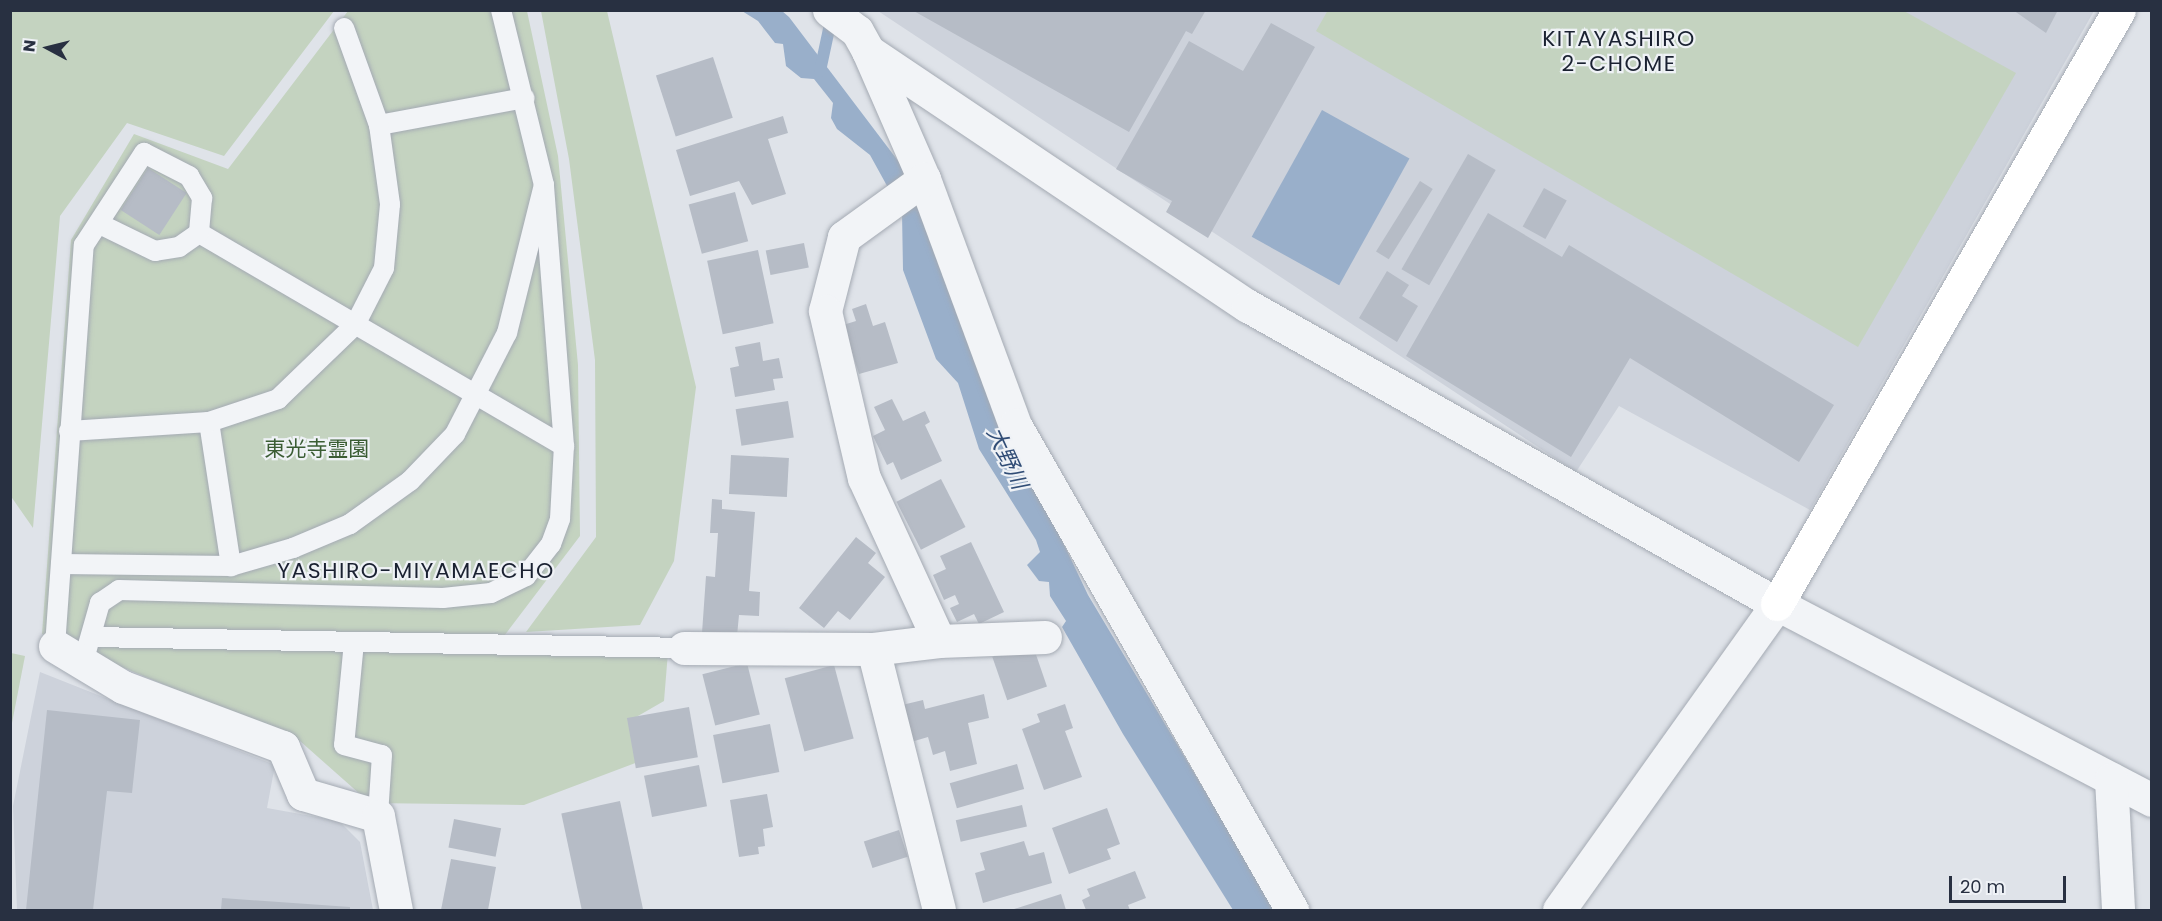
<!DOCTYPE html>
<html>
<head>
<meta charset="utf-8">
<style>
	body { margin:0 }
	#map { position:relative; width:2162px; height:921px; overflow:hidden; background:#dfe3e9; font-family:Poppins,"Noto Sans JP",sans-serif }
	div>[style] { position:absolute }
	.built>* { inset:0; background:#cdd2db }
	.green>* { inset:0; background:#c4d3c0 }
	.water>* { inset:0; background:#99afca; transform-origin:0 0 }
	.stream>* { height:12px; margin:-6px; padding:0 6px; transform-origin:6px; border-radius:6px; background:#99afca }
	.building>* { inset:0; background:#b6bcc6; transform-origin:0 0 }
	.roads { filter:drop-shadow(0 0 2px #a4aab3) drop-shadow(0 0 2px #a4aab3) }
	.lane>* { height:20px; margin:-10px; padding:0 10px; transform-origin:10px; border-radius:10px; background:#f2f4f7 }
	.street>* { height:33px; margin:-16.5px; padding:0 16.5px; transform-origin:16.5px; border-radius:16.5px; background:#f2f4f7 }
	.secondary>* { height:33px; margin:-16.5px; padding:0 16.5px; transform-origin:16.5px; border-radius:16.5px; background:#fff }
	span { translate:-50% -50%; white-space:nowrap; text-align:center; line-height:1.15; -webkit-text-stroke:4.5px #eff2f6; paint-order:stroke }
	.park-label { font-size:21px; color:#3b5d34 }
	.neighbourhood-label { font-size:22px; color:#1a2131; letter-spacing:1.5px }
	.water-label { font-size:22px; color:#314d76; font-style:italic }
	.frame { position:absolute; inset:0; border:12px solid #283041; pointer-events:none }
	.north { position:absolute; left:18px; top:18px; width:60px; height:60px; -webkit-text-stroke:4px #eff2f6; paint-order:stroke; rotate:277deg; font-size:16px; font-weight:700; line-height:24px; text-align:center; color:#283041 }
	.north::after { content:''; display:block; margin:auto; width:21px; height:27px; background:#283041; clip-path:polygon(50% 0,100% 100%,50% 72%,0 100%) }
	.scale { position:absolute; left:1949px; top:876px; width:117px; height:27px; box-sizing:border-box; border:3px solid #283041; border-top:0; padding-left:8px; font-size:18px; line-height:21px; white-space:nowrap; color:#283041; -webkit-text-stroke:4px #eff2f6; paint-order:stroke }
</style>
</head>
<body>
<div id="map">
	<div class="built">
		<div style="clip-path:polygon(878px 11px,2094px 11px,1810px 510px,1619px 406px,1576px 472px)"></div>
		<div style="clip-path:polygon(40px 672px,275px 765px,267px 808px,339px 821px,360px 842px,373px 910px,17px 910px,13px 806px)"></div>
	</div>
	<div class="green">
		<div style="clip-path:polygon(1328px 10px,1904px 11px,2016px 73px,1858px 347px,1316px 31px)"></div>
		<div style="clip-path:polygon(10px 11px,334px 11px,224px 156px,127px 123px,60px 216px,33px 528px,10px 495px)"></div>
		<div style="clip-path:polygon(348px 11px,527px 11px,558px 156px,578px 365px,580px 536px,501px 640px,669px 640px,664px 701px,631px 720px,638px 762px,524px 805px,370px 803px,300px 741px,42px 634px,71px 240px,134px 134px,228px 169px)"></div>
		<div style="clip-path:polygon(541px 11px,607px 11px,696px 387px,674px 561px,640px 625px,526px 632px,596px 537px,595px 360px,569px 159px)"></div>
		<div style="clip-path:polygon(11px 653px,25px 656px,11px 728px,10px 653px)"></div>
	</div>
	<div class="water">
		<div style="clip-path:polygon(742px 11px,782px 11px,789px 17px,908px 174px,984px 376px,1088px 595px,1276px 910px,1233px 910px,1123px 734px,1062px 627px,1066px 621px,1050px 596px,1049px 582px,1039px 581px,1027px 565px,1040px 552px,1036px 540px,979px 449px,958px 383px,936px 359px,903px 270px,902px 213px,870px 155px,837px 129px,831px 118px,833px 103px,814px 79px,801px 78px,786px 66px,783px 44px,775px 43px,758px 21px)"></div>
		<div style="left:1322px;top:110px;width:100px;height:145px;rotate:29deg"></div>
	</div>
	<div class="stream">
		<div style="left:820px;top:71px;width:57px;rotate:-77.9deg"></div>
	</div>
	<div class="building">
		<div style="clip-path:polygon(912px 10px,1206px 10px,1192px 34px,1186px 31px,1129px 132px)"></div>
		<div style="clip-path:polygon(2013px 10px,2058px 10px,2046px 33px)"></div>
		<div style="clip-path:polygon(1271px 23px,1315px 47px,1208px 238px,1166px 212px,1172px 201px,1116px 169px,1189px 41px,1243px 71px)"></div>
		<div style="left:713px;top:57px;width:64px;height:60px;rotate:72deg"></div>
		<div style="clip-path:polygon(783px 116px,788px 133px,768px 139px,786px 194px,752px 205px,739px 181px,690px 196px,676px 150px)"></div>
		<div style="left:1468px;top:154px;width:32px;height:133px;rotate:30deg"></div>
		<div style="left:148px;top:168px;width:46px;height:50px;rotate:33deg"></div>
		<div style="left:1420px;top:181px;width:15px;height:83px;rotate:32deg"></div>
		<div style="left:1544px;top:188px;width:26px;height:44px;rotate:29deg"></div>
		<div style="left:735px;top:192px;width:51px;height:48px;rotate:75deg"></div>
		<div style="clip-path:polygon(1488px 213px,1562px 257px,1569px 245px,1834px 405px,1799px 462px,1630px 358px,1571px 457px,1406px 356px)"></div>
		<div style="left:804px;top:243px;width:25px;height:39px;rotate:79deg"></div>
		<div style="left:758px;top:250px;width:75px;height:52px;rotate:78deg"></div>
		<div style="clip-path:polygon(1387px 271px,1409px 285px,1402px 296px,1418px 306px,1397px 342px,1359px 318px)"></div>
		<div style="clip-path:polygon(866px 304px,873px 326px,885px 322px,898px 363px,859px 374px,843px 325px,856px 321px,852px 309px)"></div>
		<div style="clip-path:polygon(760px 342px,763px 361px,779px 358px,783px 378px,773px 379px,775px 390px,735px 397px,730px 368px,739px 366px,735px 347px)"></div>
		<div style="clip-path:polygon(892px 399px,903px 421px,925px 411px,930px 422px,925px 425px,942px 461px,901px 480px,893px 462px,887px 465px,873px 436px,885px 430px,874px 407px)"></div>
		<div style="left:788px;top:401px;width:37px;height:53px;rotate:81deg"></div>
		<div style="left:731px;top:455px;width:58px;height:39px;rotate:3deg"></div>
		<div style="left:941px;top:479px;width:54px;height:50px;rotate:63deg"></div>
		<div style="clip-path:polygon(712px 499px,722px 500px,722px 509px,755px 512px,749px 591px,760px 592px,759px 616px,739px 615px,737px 636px,702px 633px,706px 576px,715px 577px,718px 533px,710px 533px)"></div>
		<div style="clip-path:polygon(856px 537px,876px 553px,868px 563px,885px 577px,850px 620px,838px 611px,824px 628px,799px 608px)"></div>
		<div style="clip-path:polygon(971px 542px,1004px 612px,979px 624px,974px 614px,957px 622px,950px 608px,959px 604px,955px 595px,944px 600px,933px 575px,946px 569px,940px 556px)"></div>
		<div style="left:1032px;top:643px;width:46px;height:42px;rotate:71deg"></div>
		<div style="left:747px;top:663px;width:53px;height:46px;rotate:76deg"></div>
		<div style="left:834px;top:665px;width:76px;height:51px;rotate:75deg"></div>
		<div style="clip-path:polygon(984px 694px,989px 718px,968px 723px,977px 764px,950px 771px,945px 751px,933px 755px,928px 737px,911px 742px,902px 705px,923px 700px,925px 709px)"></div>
		<div style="clip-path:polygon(1065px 704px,1073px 728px,1065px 731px,1082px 777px,1044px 790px,1022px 729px,1040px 722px,1037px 714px)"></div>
		<div style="left:689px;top:707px;width:51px;height:63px;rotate:80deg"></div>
		<div style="clip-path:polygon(47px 710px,140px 720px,132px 793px,107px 791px,93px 910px,26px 910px)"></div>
		<div style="left:770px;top:724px;width:49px;height:58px;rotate:79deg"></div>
		<div style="left:1017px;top:764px;width:26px;height:70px;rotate:74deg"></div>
		<div style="left:699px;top:765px;width:42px;height:56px;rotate:79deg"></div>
		<div style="clip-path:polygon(767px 794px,773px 827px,763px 829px,765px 846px,758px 847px,759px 854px,739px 857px,730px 800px)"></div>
		<div style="left:620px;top:801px;width:111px;height:60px;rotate:78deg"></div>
		<div style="left:1022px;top:805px;width:22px;height:68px;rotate:77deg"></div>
		<div style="clip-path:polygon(1107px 808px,1120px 844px,1107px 849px,1111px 859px,1069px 874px,1052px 828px)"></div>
		<div style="left:454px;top:819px;width:48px;height:29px;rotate:11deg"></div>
		<div style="left:899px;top:830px;width:28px;height:37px;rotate:72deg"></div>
		<div style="clip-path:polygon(1024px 841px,1029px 856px,1044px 852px,1052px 883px,983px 903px,975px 873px,985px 870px,980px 853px)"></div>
		<div style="clip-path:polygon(451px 859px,496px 867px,488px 910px,441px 910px)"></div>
		<div style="clip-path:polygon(1135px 871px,1146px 898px,1128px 905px,1130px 910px,1086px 910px,1082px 900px,1090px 896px,1087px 889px)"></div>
		<div style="clip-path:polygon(1061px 894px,1066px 910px,1011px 910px)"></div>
		<div style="clip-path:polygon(222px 898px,350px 907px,350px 910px,221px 910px)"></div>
	</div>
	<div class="roads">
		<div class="lane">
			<div style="left:379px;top:125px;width:148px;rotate:-10.5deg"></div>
			<div style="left:199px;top:233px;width:423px;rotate:30.3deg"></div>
			<div style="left:209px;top:422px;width:146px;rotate:81.3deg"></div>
			<div style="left:69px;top:431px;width:140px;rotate:-3.7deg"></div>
			<div style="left:209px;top:422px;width:73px;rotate:-18.4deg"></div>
			<div style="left:278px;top:399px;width:107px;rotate:-43.9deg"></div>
			<div style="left:355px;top:325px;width:64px;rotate:-63deg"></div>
			<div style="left:384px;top:268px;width:64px;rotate:-84.6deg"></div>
			<div style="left:390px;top:204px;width:80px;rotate:-97.9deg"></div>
			<div style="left:379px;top:125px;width:103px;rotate:-109.8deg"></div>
			<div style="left:61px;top:564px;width:170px;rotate:0.7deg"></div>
			<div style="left:231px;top:566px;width:65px;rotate:-16.2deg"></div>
			<div style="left:293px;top:548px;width:62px;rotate:-22.8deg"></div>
			<div style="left:350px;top:524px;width:74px;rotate:-35.6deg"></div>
			<div style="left:410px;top:481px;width:65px;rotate:-46.2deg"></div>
			<div style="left:455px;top:434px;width:114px;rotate:-62.8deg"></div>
			<div style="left:507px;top:333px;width:153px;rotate:-76deg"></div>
			<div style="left:544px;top:185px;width:180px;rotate:-103.8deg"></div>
			<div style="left:92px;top:637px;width:592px;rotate:1.06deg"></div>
			<div style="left:354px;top:642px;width:103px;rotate:95.5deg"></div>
			<div style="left:344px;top:745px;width:39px;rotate:15deg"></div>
			<div style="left:382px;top:755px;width:61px;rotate:93.8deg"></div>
			<div style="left:55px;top:646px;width:402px;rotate:-85.9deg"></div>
			<div style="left:84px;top:245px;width:110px;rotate:-56.9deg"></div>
			<div style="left:144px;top:153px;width:51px;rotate:27.1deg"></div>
			<div style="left:189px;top:176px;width:26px;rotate:59deg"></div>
			<div style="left:202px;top:198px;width:35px;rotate:95deg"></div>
			<div style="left:199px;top:233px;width:24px;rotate:145deg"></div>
			<div style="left:179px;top:247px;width:24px;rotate:171deg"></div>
			<div style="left:155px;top:251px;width:61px;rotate:-153.9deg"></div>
			<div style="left:82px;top:666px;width:66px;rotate:-74.1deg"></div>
			<div style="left:100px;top:603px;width:23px;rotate:-34deg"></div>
			<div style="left:119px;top:590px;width:324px;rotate:1.4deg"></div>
			<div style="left:443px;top:598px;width:48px;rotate:-5.9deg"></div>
			<div style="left:491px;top:593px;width:39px;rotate:-26deg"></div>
			<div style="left:526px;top:576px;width:41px;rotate:-52deg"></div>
			<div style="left:551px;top:544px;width:27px;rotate:-70deg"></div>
			<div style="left:560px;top:519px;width:73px;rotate:-86.9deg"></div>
			<div style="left:564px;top:446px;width:262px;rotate:-94.4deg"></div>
		</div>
		<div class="street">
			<div style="left:829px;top:10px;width:35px;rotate:37deg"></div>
			<div style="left:857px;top:31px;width:23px;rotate:61deg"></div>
			<div style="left:868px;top:51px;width:140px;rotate:66.4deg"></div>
			<div style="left:924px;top:179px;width:262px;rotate:69.7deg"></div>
			<div style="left:1015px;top:425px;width:559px;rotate:60.27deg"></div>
			<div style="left:868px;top:51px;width:458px;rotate:33.9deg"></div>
			<div style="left:1248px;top:306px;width:607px;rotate:29.39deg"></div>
			<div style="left:1777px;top:604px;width:423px;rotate:27.6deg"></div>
			<div style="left:924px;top:179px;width:99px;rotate:144.1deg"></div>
			<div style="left:844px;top:237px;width:76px;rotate:104.4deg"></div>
			<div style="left:825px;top:311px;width:171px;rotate:76.9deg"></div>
			<div style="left:864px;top:478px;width:179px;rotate:65.3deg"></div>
			<div style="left:939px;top:641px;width:66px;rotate:173.1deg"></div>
			<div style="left:873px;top:649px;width:269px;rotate:75.8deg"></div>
			<div style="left:939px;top:641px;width:106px;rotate:-2.2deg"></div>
			<div style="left:55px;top:646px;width:79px;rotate:31.1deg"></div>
			<div style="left:123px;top:687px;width:171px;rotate:20.6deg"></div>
			<div style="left:283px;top:747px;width:51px;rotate:66.9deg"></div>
			<div style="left:303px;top:794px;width:78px;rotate:16.3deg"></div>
			<div style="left:378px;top:816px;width:96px;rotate:79.2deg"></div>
			<div style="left:684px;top:648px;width:189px;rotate:0.3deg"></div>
			<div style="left:2111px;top:779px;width:131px;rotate:86.9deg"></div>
			<div style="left:1559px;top:910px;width:376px;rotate:-54.5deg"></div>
		</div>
		<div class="secondary">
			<div style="left:1777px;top:604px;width:685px;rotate:-60.07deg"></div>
		</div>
	</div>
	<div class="park-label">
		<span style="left:317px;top:449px">東光寺霊園</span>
	</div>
	<div class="neighbourhood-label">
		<span style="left:1619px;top:51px">KITAYASHIRO<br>2-CHOME</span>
		<span style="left:416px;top:571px">YASHIRO-MIYAMAECHO</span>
	</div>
	<div class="water-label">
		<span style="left:1007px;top:458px;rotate:65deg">大野川</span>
	</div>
	<div class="frame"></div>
	<div class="north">N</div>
	<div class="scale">20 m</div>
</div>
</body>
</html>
